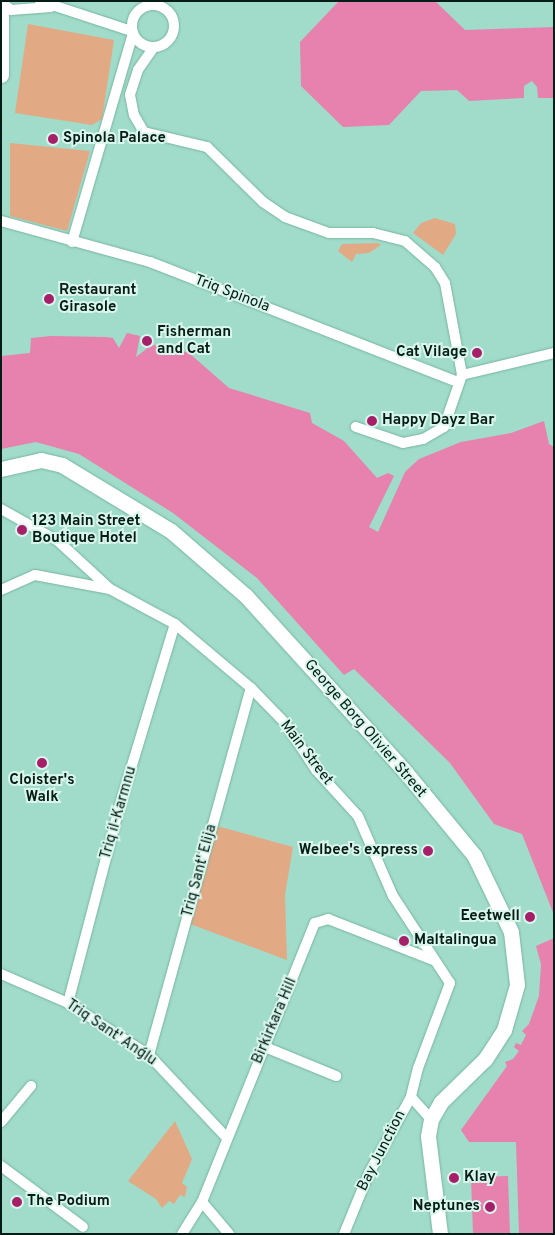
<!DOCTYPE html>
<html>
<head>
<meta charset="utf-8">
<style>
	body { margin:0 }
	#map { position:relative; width:555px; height:1235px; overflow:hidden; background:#a0dcc9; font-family:Overpass,sans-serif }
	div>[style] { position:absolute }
	.green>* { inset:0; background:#e2a985 }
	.water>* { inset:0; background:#e781ae; transform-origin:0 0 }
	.roads { filter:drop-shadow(0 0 1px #79b4a2) drop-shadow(0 0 1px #79b4a2) }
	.minor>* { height:10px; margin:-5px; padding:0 5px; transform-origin:5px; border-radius:5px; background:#fff }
	.minor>.ring { margin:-5px; padding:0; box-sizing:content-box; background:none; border:10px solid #fff; border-radius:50% }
	.secondary>* { height:15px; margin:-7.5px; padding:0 7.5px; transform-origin:7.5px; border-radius:7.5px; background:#fff }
	.dots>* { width:14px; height:14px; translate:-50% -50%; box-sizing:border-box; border:2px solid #d9f6ec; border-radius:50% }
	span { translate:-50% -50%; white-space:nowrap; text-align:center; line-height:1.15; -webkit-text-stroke:4px #d9f6ec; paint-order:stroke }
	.poi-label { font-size:15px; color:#051d16; font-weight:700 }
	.left { translate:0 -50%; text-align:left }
	.right { translate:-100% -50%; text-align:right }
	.street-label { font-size:15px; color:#051d16 }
	.frame { position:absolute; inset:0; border:2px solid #051d16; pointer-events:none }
</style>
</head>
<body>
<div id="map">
	<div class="green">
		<div style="clip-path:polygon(28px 24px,114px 40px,102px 119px,92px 125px,15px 113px)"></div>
		<div style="clip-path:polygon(10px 143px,90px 151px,67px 231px,10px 216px)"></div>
		<div style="clip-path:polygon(435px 218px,455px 224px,456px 234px,443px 255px,413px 233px,421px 223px)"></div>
		<div style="clip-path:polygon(378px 243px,381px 245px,369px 253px,356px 254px,352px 262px,338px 251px,342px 244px)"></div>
		<div style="clip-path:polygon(217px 826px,293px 847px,285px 895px,287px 960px,190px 924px)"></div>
		<div style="clip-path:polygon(175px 1121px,192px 1159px,182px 1183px,187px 1187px,185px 1197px,180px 1195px,174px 1204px,169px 1201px,162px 1208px,156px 1199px,128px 1181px)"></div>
	</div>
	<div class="water">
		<div style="clip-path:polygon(339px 1px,435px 1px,465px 30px,554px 27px,554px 98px,538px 98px,537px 87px,532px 81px,524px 86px,524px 98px,469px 101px,457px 90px,421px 91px,389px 125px,343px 127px,301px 86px,300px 42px)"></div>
		<div style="clip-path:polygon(127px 333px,140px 336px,136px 357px,150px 346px,161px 344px,189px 353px,229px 388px,310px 413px,312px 423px,344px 441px,377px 478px,388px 473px,394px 476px,369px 527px,378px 532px,405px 472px,419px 459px,461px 442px,511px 433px,544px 421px,549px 444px,554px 447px,554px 915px,522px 834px,494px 824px,450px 763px,354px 669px,344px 675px,257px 578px,173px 513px,79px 454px,36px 442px,1px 449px,1px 356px,30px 353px,31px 338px,51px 336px,106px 337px,113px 338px,119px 348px)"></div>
		<div style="clip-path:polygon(554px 938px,554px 1234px,519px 1234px,516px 1142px,469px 1142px,461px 1130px,507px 1066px,505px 1062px,513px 1059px,519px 1051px,514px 1047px,516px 1043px,521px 1045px,526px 1035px,522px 1031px,529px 1024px,539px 996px,541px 964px,536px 946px)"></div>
		<div style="left:508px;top:1176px;width:58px;height:37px;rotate:88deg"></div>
	</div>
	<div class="roads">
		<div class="minor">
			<div style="left:40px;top:1px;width:97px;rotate:18.1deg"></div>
			<div style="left:1px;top:2px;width:13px;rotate:39deg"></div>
			<div style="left:11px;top:10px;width:40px;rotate:-4.3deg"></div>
			<div class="ring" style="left:132px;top:5px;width:32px;height:32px"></div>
			<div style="left:154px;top:47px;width:28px;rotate:125deg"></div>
			<div style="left:138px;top:70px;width:26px;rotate:108deg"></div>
			<div style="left:130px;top:95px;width:20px;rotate:79deg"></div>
			<div style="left:134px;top:115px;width:20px;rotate:60deg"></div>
			<div style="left:144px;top:132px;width:65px;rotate:13.4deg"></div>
			<div style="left:207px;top:147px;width:78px;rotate:44.5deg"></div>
			<div style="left:263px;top:202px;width:27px;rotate:34deg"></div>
			<div style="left:285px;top:217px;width:47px;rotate:20deg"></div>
			<div style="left:329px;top:233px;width:44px"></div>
			<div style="left:373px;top:233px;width:33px;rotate:14deg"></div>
			<div style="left:405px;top:241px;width:40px;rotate:41deg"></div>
			<div style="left:435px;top:267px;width:19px;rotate:58deg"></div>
			<div style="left:445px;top:283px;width:94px;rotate:79.5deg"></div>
			<div style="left:462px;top:375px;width:55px;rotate:109.1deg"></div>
			<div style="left:444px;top:427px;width:24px;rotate:150deg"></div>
			<div style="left:423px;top:439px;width:20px;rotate:169deg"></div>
			<div style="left:403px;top:443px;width:50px;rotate:-161.2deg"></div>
			<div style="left:1px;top:221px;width:155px;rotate:15.4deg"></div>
			<div style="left:150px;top:262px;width:331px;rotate:21.3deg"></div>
			<div style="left:72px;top:242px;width:217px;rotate:-73.7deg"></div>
			<div style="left:462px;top:375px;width:95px;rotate:-13.4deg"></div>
			<div style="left:1px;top:509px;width:65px;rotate:29.3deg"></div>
			<div style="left:58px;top:541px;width:71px;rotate:42.7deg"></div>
			<div style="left:110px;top:589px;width:74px;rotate:28.3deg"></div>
			<div style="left:175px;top:624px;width:99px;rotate:40.1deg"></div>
			<div style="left:251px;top:688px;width:49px;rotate:45.8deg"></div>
			<div style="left:285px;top:723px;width:56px;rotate:56.6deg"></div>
			<div style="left:316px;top:770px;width:62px;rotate:47.6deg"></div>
			<div style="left:358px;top:816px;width:87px;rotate:66.4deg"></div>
			<div style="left:393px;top:896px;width:104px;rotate:56.8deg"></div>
			<div style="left:450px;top:983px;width:91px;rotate:110.6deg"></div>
			<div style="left:418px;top:1068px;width:30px;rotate:104deg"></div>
			<div style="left:1px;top:590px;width:37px;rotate:-24deg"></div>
			<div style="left:35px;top:575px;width:75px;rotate:10.7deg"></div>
			<div style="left:1px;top:974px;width:73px;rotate:23.4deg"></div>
			<div style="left:68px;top:1003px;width:96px;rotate:32.7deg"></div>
			<div style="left:149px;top:1055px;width:112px;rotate:46.8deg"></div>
			<div style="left:68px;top:1003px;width:202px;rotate:-75.3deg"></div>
			<div style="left:119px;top:808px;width:192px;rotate:-73.1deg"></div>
			<div style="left:265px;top:1047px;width:77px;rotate:22.2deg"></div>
			<div style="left:149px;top:1055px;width:381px;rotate:-74.5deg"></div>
			<div style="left:1px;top:1122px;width:47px;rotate:-50.2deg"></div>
			<div style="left:1px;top:1166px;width:102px;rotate:36.6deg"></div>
			<div style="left:202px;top:1202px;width:42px;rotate:49.8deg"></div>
			<div style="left:182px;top:1234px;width:38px;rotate:-58deg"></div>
			<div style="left:202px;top:1202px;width:301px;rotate:-68deg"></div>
			<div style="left:315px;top:923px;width:14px;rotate:-17deg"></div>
			<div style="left:328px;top:919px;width:113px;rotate:21.3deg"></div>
			<div style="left:344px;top:1234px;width:66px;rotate:-67.7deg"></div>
			<div style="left:369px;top:1173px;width:87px;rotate:-61.1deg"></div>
			<div style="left:411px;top:1097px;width:30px;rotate:48deg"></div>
		</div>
		<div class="secondary">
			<div style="left:1px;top:16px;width:59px;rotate:90deg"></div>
			<div style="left:1px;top:469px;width:41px;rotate:-12.7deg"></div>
			<div style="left:41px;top:460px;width:22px;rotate:13deg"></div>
			<div style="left:62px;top:465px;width:127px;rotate:31.2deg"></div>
			<div style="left:171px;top:531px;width:99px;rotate:40.9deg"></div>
			<div style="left:246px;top:596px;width:234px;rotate:47.8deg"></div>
			<div style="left:403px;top:769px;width:112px;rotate:50.5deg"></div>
			<div style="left:474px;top:855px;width:85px;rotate:64.3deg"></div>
			<div style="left:511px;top:932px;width:53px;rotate:83.5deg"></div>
			<div style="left:517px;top:985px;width:47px;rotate:106.1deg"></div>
			<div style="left:504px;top:1030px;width:35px;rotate:123deg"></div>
			<div style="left:485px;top:1059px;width:62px;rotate:135.7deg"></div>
			<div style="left:441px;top:1102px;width:20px;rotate:120deg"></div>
			<div style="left:431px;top:1119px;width:17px;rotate:100deg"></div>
			<div style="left:428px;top:1136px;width:99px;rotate:83deg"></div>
		</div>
	</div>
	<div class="dots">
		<div style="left:53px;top:139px;background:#a62069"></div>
		<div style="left:49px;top:299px;background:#a62069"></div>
		<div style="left:147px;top:341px;background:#a62069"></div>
		<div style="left:477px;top:353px;background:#a62069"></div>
		<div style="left:372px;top:421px;background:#a62069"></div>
		<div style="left:22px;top:530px;background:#a62069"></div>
		<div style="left:42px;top:763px;background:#a62069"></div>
		<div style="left:428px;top:851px;background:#a62069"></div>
		<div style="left:530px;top:917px;background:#a62069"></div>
		<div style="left:404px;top:941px;background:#a62069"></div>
		<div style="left:454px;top:1178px;background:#a62069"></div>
		<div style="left:17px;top:1202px;background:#a62069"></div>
		<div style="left:490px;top:1207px;background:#a62069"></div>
	</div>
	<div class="poi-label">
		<span class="left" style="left:63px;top:139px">Spinola Palace</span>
		<span class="left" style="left:59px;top:299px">Restaurant<br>Girasole</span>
		<span class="left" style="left:157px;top:341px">Fisherman<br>and Cat</span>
		<span class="right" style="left:467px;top:353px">Cat Vilage</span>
		<span class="left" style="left:382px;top:421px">Happy Dayz Bar</span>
		<span class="left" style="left:32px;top:530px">123 Main Street<br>Boutique Hotel</span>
		<span style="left:42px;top:789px">Cloister's<br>Walk</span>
		<span class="right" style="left:418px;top:851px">Welbee's express</span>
		<span class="right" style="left:520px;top:917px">Eeetwell</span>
		<span class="left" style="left:414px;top:941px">Maltalingua</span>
		<span class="left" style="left:464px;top:1178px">Klay</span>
		<span class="left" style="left:27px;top:1202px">The Podium</span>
		<span class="right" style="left:480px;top:1207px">Neptunes</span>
	</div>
	<div class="street-label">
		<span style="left:232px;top:294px;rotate:21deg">Triq Spinola</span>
		<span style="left:365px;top:729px;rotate:49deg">George Borg Olivier Street</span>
		<span style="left:306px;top:753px;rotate:53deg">Main Street</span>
		<span style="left:119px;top:813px;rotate:-74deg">Triq il-Karmnu</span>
		<span style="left:200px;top:871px;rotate:-75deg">Triq Sant' Elija</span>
		<span style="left:275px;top:1021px;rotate:-67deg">Birkirkara Hill</span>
		<span style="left:111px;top:1033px;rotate:34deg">Triq Sant' Anǵlu</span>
		<span style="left:382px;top:1151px;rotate:-63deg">Bay Junction</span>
	</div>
	<div class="frame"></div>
</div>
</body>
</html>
